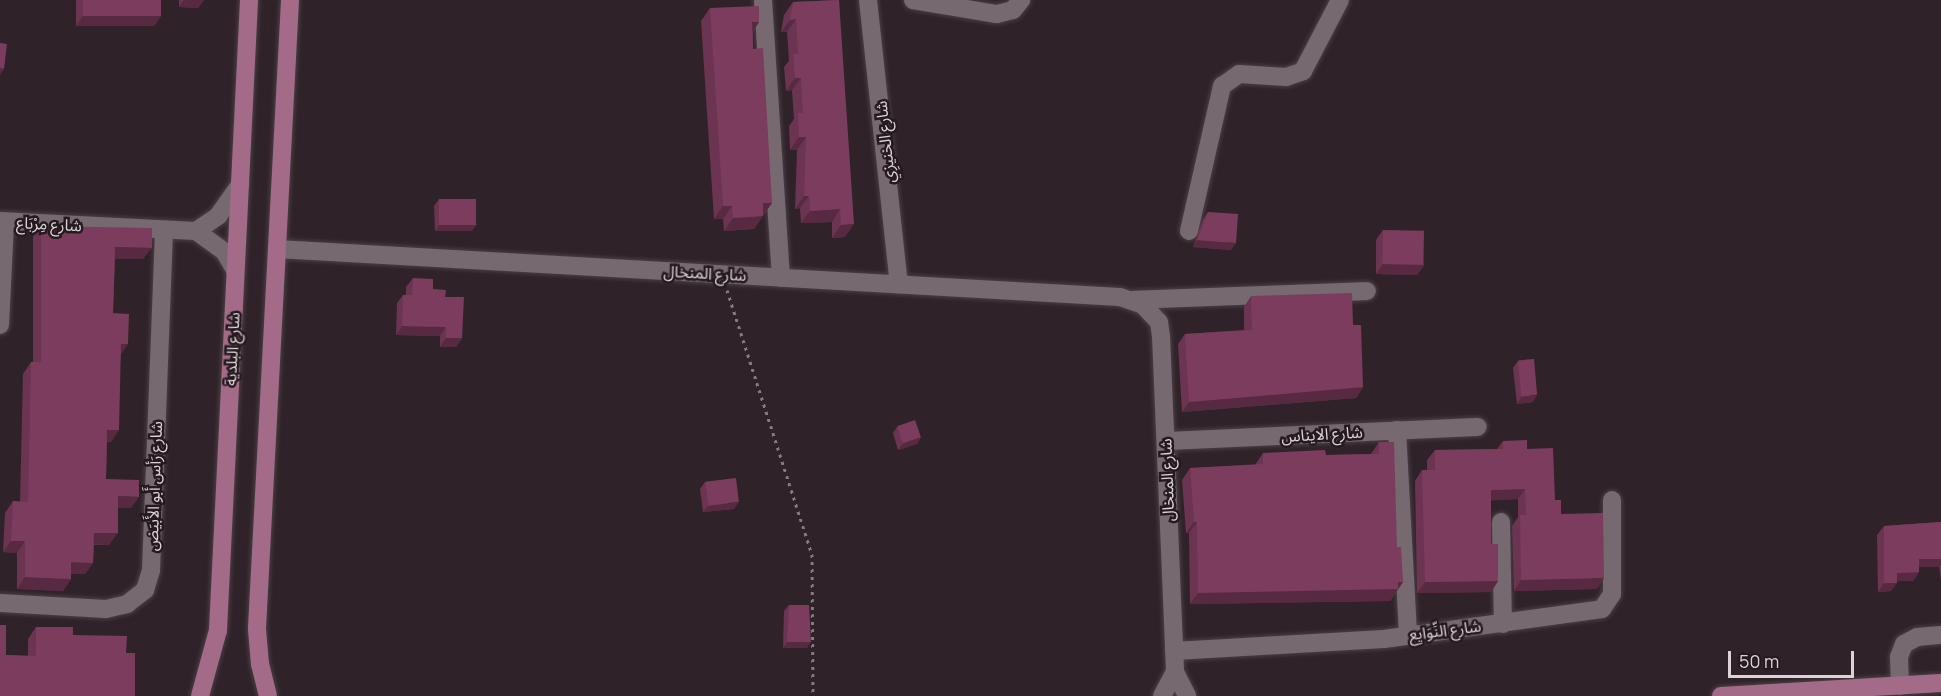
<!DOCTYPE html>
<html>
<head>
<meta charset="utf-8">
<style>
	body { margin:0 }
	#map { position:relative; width:1941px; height:696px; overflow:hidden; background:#2f2329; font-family:Manrope,"Noto Sans Arabic",sans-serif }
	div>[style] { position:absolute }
	.path>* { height:3px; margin-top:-1.5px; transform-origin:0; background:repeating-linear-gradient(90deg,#847a7f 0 3px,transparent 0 7.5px) }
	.roads { filter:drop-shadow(0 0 2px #4a4045) drop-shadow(0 0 2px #4a4045) }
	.minor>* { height:18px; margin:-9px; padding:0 9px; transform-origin:9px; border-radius:9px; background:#776970 }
	.major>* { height:18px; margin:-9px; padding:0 9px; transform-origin:9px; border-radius:9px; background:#a36b88 }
	.wall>* { inset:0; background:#6b3451 }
	.shaded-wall>* { inset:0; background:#572a42 }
	.building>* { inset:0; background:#7c3c5e; transform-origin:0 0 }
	span { translate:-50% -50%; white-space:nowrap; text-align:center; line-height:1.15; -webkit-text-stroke:5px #251a1f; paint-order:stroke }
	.street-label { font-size:16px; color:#dbd3d6 }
	.scale { position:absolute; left:1728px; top:651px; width:126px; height:27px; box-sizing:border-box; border:3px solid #dbd3d6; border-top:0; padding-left:8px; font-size:18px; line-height:21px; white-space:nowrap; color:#dbd3d6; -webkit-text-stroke:4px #251a1f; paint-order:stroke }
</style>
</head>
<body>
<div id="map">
	<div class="path">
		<div style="left:727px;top:290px;width:277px;rotate:72.2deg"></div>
		<div style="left:812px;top:554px;width:142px;rotate:89.6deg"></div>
	</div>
	<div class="roads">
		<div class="minor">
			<div style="left:763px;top:0;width:278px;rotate:86.3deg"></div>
			<div style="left:868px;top:0;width:286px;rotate:83.8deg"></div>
			<div style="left:913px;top:0;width:85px;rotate:9.5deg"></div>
			<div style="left:997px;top:14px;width:16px;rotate:-14deg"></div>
			<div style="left:1013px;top:10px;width:13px;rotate:-51deg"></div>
			<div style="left:0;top:221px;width:196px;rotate:2.9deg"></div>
			<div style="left:196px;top:231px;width:34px;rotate:36deg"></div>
			<div style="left:224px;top:251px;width:22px;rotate:60deg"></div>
			<div style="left:196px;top:231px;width:27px;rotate:-34deg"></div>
			<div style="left:218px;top:216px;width:39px;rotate:-55deg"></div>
			<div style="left:1189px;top:231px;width:149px;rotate:-77.2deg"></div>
			<div style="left:1222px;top:86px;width:21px;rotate:-35deg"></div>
			<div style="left:1239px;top:74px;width:47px;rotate:3.7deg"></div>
			<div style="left:1286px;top:77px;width:18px;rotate:-19deg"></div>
			<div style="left:1303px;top:71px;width:80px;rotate:-62.5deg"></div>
			<div style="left:277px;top:249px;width:844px;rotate:3.26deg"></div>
			<div style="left:1120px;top:297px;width:24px;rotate:19deg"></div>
			<div style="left:1143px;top:305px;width:23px;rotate:47deg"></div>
			<div style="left:1159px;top:322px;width:14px;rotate:82deg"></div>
			<div style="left:1161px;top:336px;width:336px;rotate:87.6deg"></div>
			<div style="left:1175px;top:672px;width:27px;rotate:63deg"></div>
			<div style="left:1133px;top:300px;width:234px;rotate:-2.2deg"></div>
			<div style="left:0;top:325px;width:103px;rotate:-87.2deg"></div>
			<div style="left:1397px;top:430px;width:205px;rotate:86.9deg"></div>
			<div style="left:1166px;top:441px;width:312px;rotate:-2.6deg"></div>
			<div style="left:1501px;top:522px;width:102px;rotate:88.9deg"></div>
			<div style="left:0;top:603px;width:106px;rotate:3.2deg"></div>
			<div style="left:106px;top:609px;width:22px;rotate:-13deg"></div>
			<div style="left:127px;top:604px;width:23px;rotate:-38deg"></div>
			<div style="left:145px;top:590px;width:21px;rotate:-73deg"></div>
			<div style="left:151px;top:570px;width:340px;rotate:-87.8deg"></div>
			<div style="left:1174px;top:651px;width:210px;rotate:-3.3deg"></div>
			<div style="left:1384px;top:639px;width:220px;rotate:-7.8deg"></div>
			<div style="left:1602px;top:609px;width:18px;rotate:-56deg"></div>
			<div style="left:1612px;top:594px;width:94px;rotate:-90deg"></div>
			<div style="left:1900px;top:686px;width:29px;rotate:-92deg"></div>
			<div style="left:1899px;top:657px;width:14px;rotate:-69deg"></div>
			<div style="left:1904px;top:644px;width:15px;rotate:-28deg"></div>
			<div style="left:1917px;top:637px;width:24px;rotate:-5deg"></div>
			<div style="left:1162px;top:696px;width:27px;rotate:-62deg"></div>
		</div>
		<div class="major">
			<div style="left:200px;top:696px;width:68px;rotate:-74.7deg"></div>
			<div style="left:218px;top:630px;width:631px;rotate:-87.18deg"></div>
			<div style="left:268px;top:696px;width:33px;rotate:-104deg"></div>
			<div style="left:260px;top:664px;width:36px;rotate:-95deg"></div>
			<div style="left:257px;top:628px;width:629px;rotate:-86.99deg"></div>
			<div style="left:1721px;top:696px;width:220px;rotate:-3.4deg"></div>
		</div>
	</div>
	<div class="wall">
		<div style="clip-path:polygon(76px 0,161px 0,161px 16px,154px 26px,76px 26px)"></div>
		<div style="clip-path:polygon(179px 0,204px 0,198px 8px,179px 7px)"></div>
		<div style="clip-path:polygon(839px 0,845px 237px,832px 238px,832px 222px,801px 223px,800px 208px,795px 209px,797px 150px,790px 150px,789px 126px,794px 119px,792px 90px,786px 91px,784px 67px,789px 61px,787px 32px,781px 32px,784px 15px,793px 2px)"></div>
		<div style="clip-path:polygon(710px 8px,759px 22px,753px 32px,753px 49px,772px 203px,754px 229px,724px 231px,723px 219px,714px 219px,701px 21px)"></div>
		<div style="clip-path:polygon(439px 199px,472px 231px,435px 231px,434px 206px)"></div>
		<div style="clip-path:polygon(1208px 212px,1231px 250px,1193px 247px,1203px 219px)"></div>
		<div style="clip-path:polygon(41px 226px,143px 259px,115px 259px,113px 313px,121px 354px,111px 442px,107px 442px,106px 479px,131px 508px,118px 508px,109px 545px,94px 545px,93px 563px,85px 574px,71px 574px,71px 579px,63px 591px,17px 589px,17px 553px,3px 552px,5px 513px,13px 501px,20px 502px,23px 374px,31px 362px,33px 362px,33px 237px)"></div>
		<div style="clip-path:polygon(1383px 230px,1424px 265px,1417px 275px,1376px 274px,1376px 240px)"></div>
		<div style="clip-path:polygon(413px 278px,445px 297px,462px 338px,456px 347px,440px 347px,440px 336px,396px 335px,397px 303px,403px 295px,406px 295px,406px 287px)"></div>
		<div style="clip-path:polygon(1251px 296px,1353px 325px,1363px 387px,1356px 398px,1182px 412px,1178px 344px,1185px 334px,1244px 330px,1244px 307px)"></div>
		<div style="clip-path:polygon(1518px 361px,1533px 402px,1517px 404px,1513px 368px)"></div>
		<div style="clip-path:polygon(897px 427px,921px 437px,917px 444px,898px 450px,893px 433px)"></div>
		<div style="clip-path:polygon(1503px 441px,1527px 449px,1555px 500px,1597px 589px,1514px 591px,1512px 526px,1518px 517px,1518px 499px,1491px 500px,1491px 544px,1498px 581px,1491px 592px,1417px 593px,1415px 481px,1422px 470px,1427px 470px,1427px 460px,1435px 450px,1497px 449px)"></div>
		<div style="clip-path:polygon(1379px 442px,1403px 582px,1390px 601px,1190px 604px,1189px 533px,1186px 533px,1182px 480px,1190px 468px,1255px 465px,1263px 453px,1326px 455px,1371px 454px)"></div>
		<div style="clip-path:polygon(705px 482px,734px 509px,703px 512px,700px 489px)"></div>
		<div style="clip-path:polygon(1941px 522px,1941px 580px,1939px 567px,1919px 567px,1919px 572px,1913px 581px,1897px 581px,1891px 591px,1878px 592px,1877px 535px,1884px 526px)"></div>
		<div style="clip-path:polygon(789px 605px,807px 648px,783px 648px,784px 611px)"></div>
		<div style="clip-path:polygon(36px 627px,73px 635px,126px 653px,135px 696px,6px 655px,28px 656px,28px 639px)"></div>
	</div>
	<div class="shaded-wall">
		<div style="clip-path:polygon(184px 0,204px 0,198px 8px,179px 7px)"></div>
		<div style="clip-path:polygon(83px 16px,161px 16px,154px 26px,76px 26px)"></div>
		<div style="clip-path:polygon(796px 19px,787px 32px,781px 32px,790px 20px)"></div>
		<div style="clip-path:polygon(752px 22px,759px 22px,750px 35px)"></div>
		<div style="clip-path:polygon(0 68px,4px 69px,0 75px)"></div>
		<div style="clip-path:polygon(795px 78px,801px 78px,792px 90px,786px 91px)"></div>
		<div style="clip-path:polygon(799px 137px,806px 137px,797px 150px,790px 150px)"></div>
		<div style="clip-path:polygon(804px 196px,809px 196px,800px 208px,795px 209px)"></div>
		<div style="clip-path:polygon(763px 203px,772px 203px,763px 215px)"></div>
		<div style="clip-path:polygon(723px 206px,732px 206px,723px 219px,714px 219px)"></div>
		<div style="clip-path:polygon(840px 209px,832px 222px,801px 223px,810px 211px)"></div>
		<div style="clip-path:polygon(763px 216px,754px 229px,724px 231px,733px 218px)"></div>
		<div style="clip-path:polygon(477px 224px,472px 231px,435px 231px,439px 225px)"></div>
		<div style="clip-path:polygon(854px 224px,845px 237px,832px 238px,841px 225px)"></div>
		<div style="clip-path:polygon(1197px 240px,1236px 243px,1231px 250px,1193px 247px)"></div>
		<div style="clip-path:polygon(115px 247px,152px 248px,143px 259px,107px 259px)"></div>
		<div style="clip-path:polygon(1383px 264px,1424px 265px,1417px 275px,1376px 274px)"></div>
		<div style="clip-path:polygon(402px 326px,446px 327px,440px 336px,396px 335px)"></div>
		<div style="clip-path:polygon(446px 338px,462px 338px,456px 347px,440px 347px)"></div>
		<div style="clip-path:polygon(121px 344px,128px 344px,120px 356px)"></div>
		<div style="clip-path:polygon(1363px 387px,1356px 398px,1182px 412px,1189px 402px)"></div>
		<div style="clip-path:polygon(1537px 395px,1533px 402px,1517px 404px,1521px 397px)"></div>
		<div style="clip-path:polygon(107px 430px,119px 430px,111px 442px,99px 441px)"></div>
		<div style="clip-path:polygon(921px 437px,917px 444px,898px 450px,903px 443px)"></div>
		<div style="clip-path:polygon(1525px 489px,1518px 499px,1484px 501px,1491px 490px)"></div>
		<div style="clip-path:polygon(118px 496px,139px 497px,131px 508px,110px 508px)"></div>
		<div style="clip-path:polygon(739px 502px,734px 509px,703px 512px,708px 506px)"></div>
		<div style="clip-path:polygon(1194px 522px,1197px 522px,1189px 533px,1186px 533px)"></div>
		<div style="clip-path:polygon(94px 533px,118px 533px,109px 545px,86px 544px)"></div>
		<div style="clip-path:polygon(11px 541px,25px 541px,17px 553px,3px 552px)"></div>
		<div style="clip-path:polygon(1919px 559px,1941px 559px,1941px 565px,1939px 567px,1913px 567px)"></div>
		<div style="clip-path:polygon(71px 562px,93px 563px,85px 574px,63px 574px)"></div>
		<div style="clip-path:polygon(1919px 572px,1913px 581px,1891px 581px,1897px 573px)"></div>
		<div style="clip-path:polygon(25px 577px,71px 579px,63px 591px,17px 589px)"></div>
		<div style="clip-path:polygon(1604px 578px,1597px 589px,1514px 591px,1521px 580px)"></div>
		<div style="clip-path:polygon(1498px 581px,1491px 592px,1417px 593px,1425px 582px)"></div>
		<div style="clip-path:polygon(1403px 582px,1390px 601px,1190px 604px,1198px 593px)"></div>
		<div style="clip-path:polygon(1884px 583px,1897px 583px,1891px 591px,1878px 592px)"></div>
		<div style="clip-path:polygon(787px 642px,811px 642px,807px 648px,783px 648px)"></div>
	</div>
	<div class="building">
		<div style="left:83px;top:0;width:78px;height:16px"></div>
		<div style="clip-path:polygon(839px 0,854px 224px,841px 225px,840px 209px,810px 211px,809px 196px,804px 196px,806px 137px,799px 137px,798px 113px,803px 113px,801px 78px,795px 78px,793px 54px,798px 54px,796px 19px,790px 20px,793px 2px)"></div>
		<div style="clip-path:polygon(759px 6px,759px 22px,752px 22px,753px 49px,763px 48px,772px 203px,763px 203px,763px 216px,733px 218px,732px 206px,723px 206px,710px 8px)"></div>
		<div style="clip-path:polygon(0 43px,7px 44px,4px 69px,0 68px)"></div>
		<div style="left:439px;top:199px;width:37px;height:26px"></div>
		<div style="clip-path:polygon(1208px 212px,1238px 214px,1236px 243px,1197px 240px)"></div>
		<div style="clip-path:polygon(41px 226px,152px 228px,152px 248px,115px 247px,113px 313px,129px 314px,128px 344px,121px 344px,119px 430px,107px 430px,106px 479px,139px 480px,139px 497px,118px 496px,118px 533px,94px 533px,93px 563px,71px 562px,71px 579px,25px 577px,25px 541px,11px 541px,13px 501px,28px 502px,31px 362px,41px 362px)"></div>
		<div style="left:1383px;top:230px;width:41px;height:34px;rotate:1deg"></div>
		<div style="clip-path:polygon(413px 278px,433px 279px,433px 289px,446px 290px,445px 297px,464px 297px,462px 338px,446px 338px,446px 327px,402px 326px,403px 295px,412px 295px)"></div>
		<div style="clip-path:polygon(1352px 293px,1353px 325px,1361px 325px,1363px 387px,1189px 402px,1185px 334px,1252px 330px,1251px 296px)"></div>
		<div style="left:1534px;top:359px;width:36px;height:16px;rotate:85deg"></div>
		<div style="left:915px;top:420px;width:18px;height:19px;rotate:71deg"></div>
		<div style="clip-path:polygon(1527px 440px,1527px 449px,1553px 448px,1555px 500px,1561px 500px,1561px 514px,1603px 513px,1604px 578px,1521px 580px,1520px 515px,1526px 515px,1525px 489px,1491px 490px,1491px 544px,1498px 544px,1498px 581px,1425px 582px,1422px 470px,1435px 470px,1435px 450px,1503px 449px,1503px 441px)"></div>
		<div style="clip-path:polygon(1379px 442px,1394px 442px,1397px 547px,1401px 547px,1403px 582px,1398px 582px,1398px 589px,1198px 593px,1197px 522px,1194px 522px,1190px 468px,1263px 464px,1263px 453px,1325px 450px,1326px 455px,1379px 454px)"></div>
		<div style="left:736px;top:478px;width:24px;height:31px;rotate:83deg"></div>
		<div style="clip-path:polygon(1941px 522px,1941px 559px,1919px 559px,1919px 572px,1897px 573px,1897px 583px,1884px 583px,1884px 526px)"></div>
		<div style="clip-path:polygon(789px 605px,809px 605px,811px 642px,787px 642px)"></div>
		<div style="clip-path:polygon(0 625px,6px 625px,6px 655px,36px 656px,36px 627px,73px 627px,73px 635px,127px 636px,126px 653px,135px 653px,135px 696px,0 696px)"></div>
	</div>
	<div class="street-label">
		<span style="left:885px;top:142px;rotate:-96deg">شارع الخنيزِي</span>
		<span style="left:49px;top:224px;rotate:3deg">شارع مِرْبَاع</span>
		<span style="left:705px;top:273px;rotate:3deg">شارع المنخال</span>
		<span style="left:232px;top:349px;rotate:-87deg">شارع البلدية</span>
		<span style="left:1322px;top:434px;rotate:-3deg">شارع الايناس</span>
		<span style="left:1167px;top:480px;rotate:-92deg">شارع المنخال</span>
		<span style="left:154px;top:486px;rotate:-88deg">شارع رَأس أَبو الأَبيَض</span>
		<span style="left:1445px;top:630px;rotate:-7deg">شارع النِّوَايِع</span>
	</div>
	<div class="scale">50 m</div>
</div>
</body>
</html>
